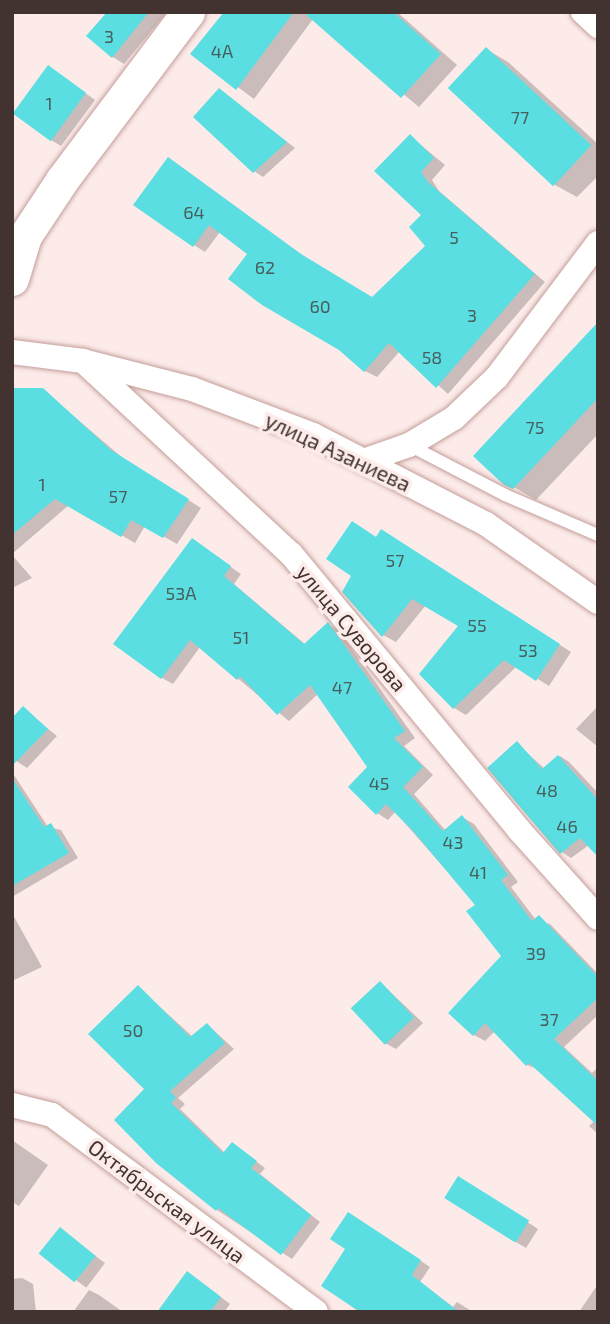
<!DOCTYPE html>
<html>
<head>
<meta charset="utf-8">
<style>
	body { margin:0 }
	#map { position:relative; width:610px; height:1324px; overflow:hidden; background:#fcebe9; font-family:"Exo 2",sans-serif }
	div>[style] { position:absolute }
	.shadow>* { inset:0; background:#0003; transform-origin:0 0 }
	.building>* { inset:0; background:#5adee1; transform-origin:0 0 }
	.roads { filter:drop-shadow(0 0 2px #c39d99) drop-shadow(0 0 2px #c39d99) }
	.lane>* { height:12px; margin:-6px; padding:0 6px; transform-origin:6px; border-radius:6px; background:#fff }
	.street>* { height:24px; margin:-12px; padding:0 12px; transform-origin:12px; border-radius:12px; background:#fff }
	.secondary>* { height:33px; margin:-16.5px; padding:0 16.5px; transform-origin:16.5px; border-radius:16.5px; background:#fff }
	span { translate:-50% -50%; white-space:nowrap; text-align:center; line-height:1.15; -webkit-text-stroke:7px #fcebe9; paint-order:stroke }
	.number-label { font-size:18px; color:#485e5d }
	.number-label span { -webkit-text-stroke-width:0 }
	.street-label { font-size:21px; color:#423331 }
	.frame { position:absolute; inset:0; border:14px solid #423331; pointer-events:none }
</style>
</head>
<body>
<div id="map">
	<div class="shadow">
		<div style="clip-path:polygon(109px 12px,167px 12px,124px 64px,113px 57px)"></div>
		<div style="clip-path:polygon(226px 12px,397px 12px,457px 65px,419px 107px,313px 19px,254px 99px,193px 54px)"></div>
		<div style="clip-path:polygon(486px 49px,508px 62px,598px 144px,598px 176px,577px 197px,555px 185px)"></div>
		<div style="clip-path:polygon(59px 74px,95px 100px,61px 146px,51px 140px)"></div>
		<div style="clip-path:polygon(220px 90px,295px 148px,263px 177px,254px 171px)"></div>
		<div style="clip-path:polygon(410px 136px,445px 165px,432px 180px,439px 191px,545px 282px,448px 394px,400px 351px,377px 377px,365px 371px,250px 254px,220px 232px,205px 252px,194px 245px,180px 166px,313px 263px,373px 299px,428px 246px)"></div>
		<div style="clip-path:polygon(598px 324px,598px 434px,536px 500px,514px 487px)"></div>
		<div style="clip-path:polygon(43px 390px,125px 460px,201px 508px,177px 544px,145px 526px,135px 543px,69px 505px,12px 554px,12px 392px)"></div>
		<div style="clip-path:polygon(377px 539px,394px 539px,571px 652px,549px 686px,517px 666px,466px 715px,454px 708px,461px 625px,426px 605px,396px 642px,383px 635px)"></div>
		<div style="clip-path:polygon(192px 540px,241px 574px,234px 584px,306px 645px,328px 624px,339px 631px,415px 738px,404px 746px,433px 775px,414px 794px,446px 831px,462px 817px,474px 824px,518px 882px,511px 887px,536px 920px,550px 924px,598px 974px,598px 1015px,564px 1047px,592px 1073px,598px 1067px,598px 1134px,589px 1126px,594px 1121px,540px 1070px,527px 1065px,495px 1031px,485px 1041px,474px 1035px,503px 956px,477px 905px,395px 812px,388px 820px,377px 813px,369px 768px,319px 693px,289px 721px,200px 647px,173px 684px,162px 678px)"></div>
		<div style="clip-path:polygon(12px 555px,32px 578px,12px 588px)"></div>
		<div style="clip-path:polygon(598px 706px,598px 747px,576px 729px)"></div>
		<div style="clip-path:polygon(23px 709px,57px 736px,27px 768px,12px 758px,12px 713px,16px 717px)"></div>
		<div style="clip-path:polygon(517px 744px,545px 769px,560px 756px,569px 762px,598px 793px,589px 845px,571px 858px,562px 852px)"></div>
		<div style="clip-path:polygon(12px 772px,48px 827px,61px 830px,78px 858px,12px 897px)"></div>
		<div style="clip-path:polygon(12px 913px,42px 967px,12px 981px)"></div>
		<div style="clip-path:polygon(381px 983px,423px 1023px,396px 1049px,385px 1043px)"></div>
		<div style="clip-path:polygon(138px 987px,193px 1037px,208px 1025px,234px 1049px,178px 1098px,185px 1104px,180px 1109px,225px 1153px,232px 1144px,265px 1168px,260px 1174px,320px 1222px,292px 1259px,217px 1210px,157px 1162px)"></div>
		<div style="clip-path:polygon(12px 1140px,48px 1165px,19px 1206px,12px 1202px)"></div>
		<div style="clip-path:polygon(469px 1184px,538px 1229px,526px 1248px,516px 1242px)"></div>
		<div style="clip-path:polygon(359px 1220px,430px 1267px,420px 1282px,453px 1307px,457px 1302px,473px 1312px,359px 1312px,323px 1285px,347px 1249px)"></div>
		<div style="left:61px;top:1230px;width:55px;height:31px;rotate:37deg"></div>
		<div style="clip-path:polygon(22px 1278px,33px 1284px,36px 1312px,12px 1312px,12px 1279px)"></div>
		<div style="clip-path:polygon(197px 1279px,230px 1304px,224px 1312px,159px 1312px)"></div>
		<div style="clip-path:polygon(596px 1287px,598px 1312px,579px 1312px)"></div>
		<div style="clip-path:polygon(89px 1290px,99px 1295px,123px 1312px,73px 1312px)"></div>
	</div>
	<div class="building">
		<div style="clip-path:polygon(107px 12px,149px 12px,112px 58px,86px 36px)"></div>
		<div style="clip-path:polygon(224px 12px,294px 12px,236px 90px,190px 54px)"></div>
		<div style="clip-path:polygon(303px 12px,393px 12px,441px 54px,401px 98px)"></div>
		<div style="left:486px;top:47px;width:144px;height:56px;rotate:43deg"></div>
		<div style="left:48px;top:65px;width:47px;height:60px;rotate:36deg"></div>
		<div style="clip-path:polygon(219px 88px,287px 142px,253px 173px,193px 117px)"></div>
		<div style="clip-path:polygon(410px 134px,434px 158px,421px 172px,428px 182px,535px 274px,436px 388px,389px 343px,364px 372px,339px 350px,262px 305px,228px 279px,247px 254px,209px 225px,193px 247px,133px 205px,168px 157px,301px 254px,372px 297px,425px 246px,409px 227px,421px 215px,374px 171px)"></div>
		<div style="clip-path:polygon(598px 322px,598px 398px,513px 489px,504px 485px,473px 456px)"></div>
		<div style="clip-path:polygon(12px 388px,43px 388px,111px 450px,189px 499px,163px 538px,131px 520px,121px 537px,55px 499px,12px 535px)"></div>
		<div style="clip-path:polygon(352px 521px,376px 537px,381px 529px,560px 644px,536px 681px,504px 660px,453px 709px,419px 674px,458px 626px,412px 599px,382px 637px,342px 592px,351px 576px,326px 559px)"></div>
		<div style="clip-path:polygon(192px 538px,231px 566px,224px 576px,304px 644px,328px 622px,405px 731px,394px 738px,423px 767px,403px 787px,443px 831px,462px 815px,508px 875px,501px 880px,532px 921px,539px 915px,598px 977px,598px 998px,554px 1039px,598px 1081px,598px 1126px,529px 1063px,526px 1066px,485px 1023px,473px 1036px,448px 1013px,501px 956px,466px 911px,475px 905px,413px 831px,386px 804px,376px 815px,348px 787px,367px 767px,310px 685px,277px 715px,240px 676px,237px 680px,190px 640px,161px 679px,113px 644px)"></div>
		<div style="clip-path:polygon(23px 706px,48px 729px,12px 766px,12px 718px)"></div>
		<div style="clip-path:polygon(517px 741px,542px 769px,558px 755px,598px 800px,598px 857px,580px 838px,560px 854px,487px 768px)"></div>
		<div style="clip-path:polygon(12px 778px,44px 827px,51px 823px,69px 853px,12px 886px)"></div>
		<div style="left:380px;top:981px;width:50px;height:40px;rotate:47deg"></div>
		<div style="clip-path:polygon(138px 985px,190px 1037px,207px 1023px,225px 1043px,170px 1091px,176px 1098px,171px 1103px,223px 1153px,232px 1142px,257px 1161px,251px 1168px,311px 1215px,281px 1255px,218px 1208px,216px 1211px,156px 1163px,114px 1120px,144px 1089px,88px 1034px)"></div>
		<div style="left:458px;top:1176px;width:84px;height:26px;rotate:32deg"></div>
		<div style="clip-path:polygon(348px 1212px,421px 1260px,412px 1275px,459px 1312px,360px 1312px,321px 1286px,345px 1249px,330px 1239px)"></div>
		<div style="left:60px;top:1227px;width:46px;height:34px;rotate:39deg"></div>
		<div style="clip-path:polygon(187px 1271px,221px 1297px,210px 1312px,157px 1312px)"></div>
	</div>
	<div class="roads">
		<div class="lane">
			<div style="left:409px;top:445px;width:108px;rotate:27.5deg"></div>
			<div style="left:505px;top:495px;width:101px;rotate:23.3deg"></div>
		</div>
		<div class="street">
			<div style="left:583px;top:12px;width:21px;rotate:43deg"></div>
			<div style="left:12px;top:352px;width:72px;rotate:7.2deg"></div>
			<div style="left:83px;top:361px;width:113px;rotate:14.4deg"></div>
			<div style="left:192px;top:389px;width:129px;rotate:20.8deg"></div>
			<div style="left:313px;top:435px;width:195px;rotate:27.2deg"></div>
			<div style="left:486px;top:524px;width:136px;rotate:34.9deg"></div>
			<div style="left:83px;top:361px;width:284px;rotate:42.9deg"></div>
			<div style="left:291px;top:554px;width:358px;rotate:50.4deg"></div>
			<div style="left:519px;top:830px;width:118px;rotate:48.1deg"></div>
			<div style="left:363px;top:461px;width:49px;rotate:-19.2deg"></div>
			<div style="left:409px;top:445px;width:52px;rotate:-31deg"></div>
			<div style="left:454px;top:418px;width:59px;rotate:-43.6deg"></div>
			<div style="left:497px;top:377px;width:168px;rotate:-53deg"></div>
			<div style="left:12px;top:1105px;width:41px;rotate:14deg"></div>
			<div style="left:52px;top:1115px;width:329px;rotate:36.7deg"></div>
		</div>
		<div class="secondary">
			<div style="left:12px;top:279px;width:45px;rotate:-73.2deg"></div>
			<div style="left:25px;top:236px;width:67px;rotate:-56.5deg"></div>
			<div style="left:62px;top:180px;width:210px;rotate:-53.1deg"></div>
		</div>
	</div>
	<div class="number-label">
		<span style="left:109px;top:36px">3</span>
		<span style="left:222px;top:51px">4А</span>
		<span style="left:49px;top:103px">1</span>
		<span style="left:520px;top:117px">77</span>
		<span style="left:194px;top:212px">64</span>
		<span style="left:454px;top:237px">5</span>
		<span style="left:265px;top:267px">62</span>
		<span style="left:320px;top:306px">60</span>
		<span style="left:472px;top:315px">3</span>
		<span style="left:432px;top:357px">58</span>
		<span style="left:535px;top:427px">75</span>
		<span style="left:42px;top:484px">1</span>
		<span style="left:118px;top:496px">57</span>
		<span style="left:395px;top:560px">57</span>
		<span style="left:181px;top:593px">53А</span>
		<span style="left:477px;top:625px">55</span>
		<span style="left:241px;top:637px">51</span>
		<span style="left:528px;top:650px">53</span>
		<span style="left:342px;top:687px">47</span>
		<span style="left:379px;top:783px">45</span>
		<span style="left:547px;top:790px">48</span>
		<span style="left:567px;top:826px">46</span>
		<span style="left:453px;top:842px">43</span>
		<span style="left:478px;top:872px">41</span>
		<span style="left:536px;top:953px">39</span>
		<span style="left:549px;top:1019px">37</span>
		<span style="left:133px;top:1030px">50</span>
	</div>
	<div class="street-label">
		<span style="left:338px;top:452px;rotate:25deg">улица Азаниева</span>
		<span style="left:352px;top:628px;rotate:50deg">улица Суворова</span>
		<span style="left:167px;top:1201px;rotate:37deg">Октябрьская улица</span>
	</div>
	<div class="frame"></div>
</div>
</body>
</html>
